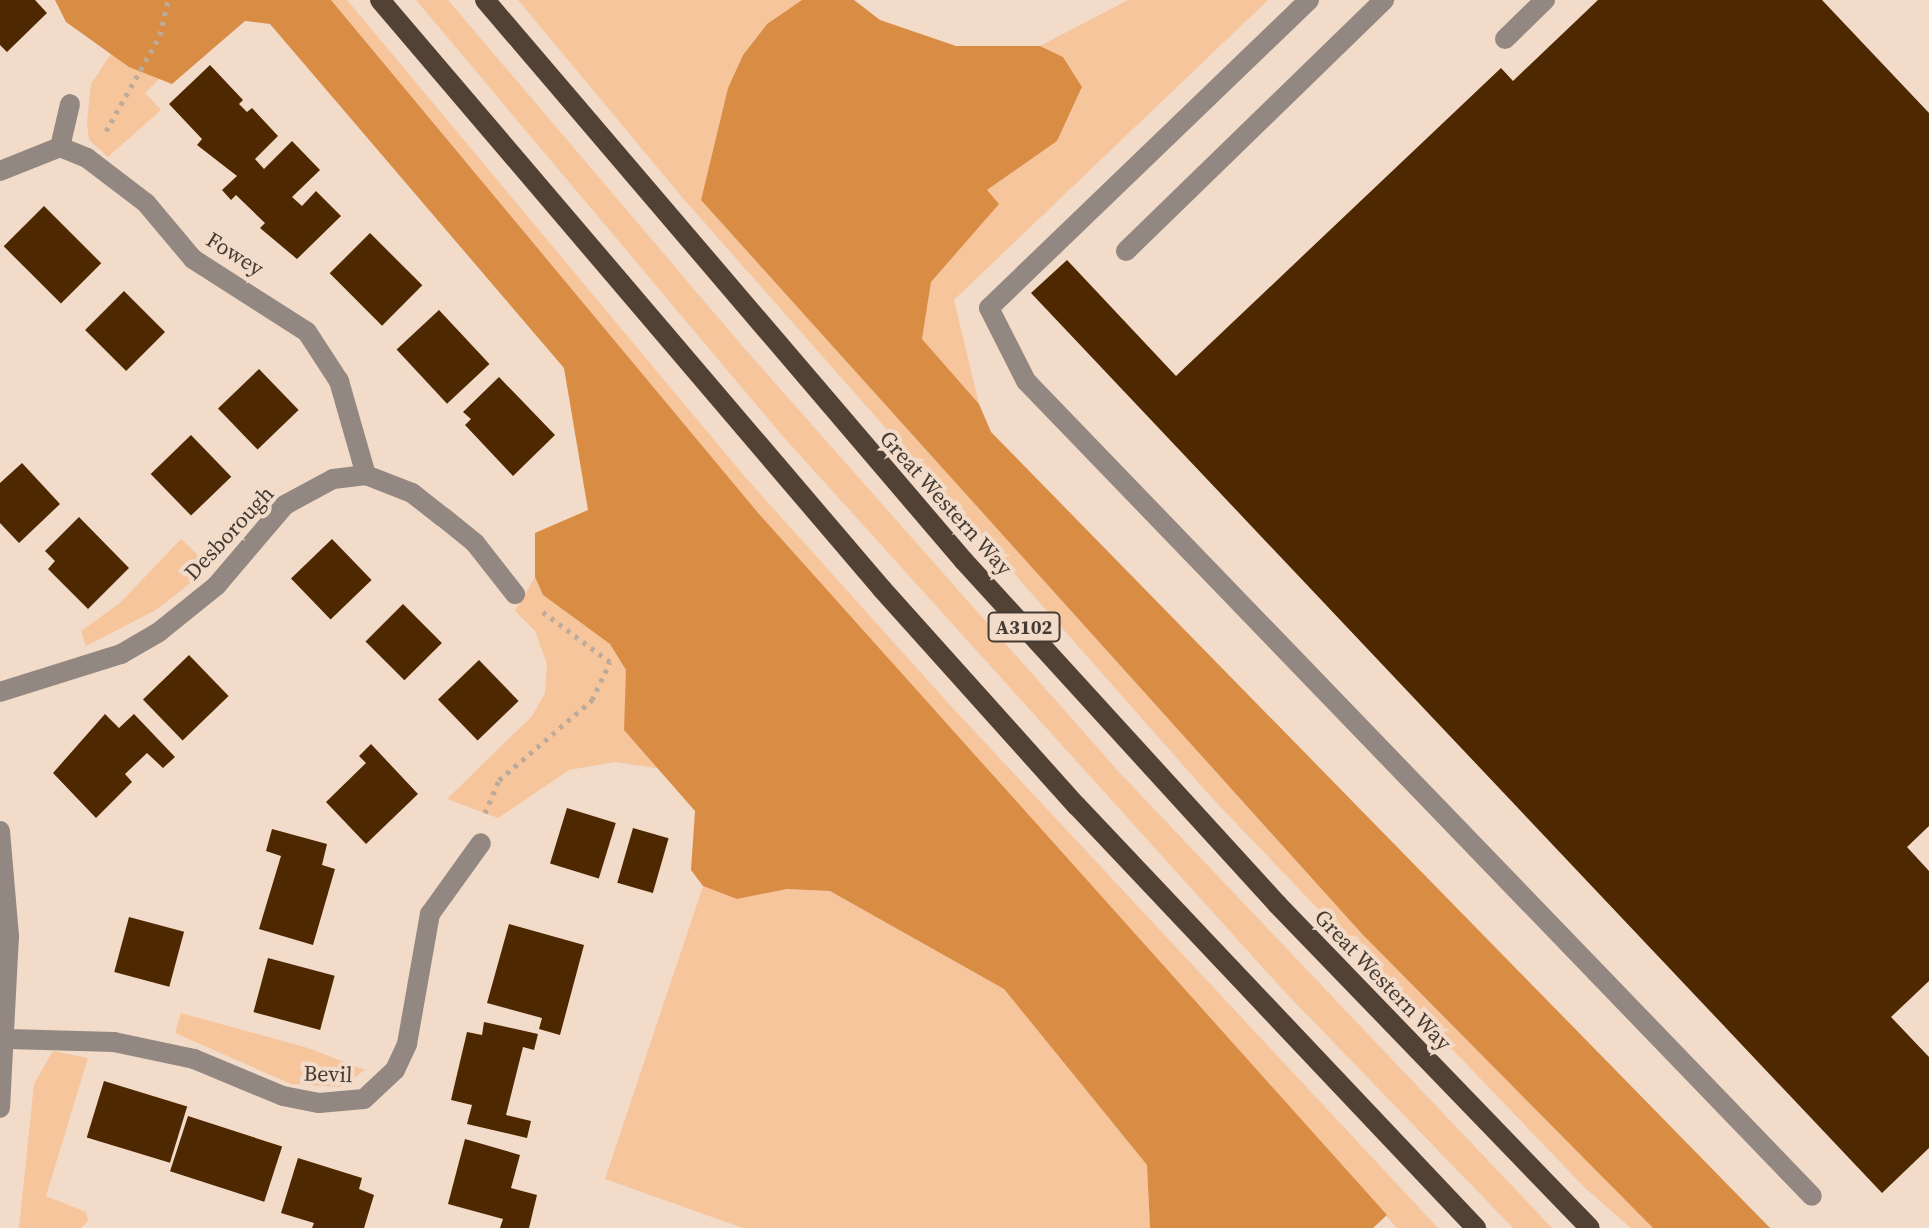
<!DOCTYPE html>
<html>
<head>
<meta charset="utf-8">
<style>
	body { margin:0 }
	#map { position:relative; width:1929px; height:1228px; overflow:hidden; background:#f2dbc9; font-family:"Source Serif 4",serif }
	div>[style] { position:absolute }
	.green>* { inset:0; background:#f6c59c }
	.forest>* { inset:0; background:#d98c43 }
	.building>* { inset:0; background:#4e2800; transform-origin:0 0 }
	.path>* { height:5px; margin-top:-2.5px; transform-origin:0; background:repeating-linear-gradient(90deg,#bcaa9b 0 4px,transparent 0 10px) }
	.minor>* { height:20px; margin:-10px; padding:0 10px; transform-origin:10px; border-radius:10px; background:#928881 }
	.major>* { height:20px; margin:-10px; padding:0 10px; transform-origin:10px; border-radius:10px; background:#524236 }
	span { translate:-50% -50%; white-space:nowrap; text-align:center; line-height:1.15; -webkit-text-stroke:8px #f2dbc9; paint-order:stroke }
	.shield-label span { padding:2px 6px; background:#f2dbc9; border:2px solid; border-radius:6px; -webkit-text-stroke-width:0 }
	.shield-label { font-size:20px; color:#443b33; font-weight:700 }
	.street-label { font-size:22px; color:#443b33 }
</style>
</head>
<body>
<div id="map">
	<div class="green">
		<div style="clip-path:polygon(331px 0,347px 0,746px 478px,949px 704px,1438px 1228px,1397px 1228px,759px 514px)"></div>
		<div style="clip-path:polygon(416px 0,448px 0,744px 348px,1119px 772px,1552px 1228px,1513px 1228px,1284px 991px,780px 433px)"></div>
		<div style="clip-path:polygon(518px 0,802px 0,767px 24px,743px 55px,728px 88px,701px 200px,1363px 935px,1653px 1228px,1631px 1228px,1585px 1188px,1212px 798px,681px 196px)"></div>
		<div style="clip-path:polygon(1128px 0,1268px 0,954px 300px,979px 404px,922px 339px,931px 282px,962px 242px,987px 190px,1057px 141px,1082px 88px,1063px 57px,1040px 46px)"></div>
		<div style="clip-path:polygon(111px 54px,159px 79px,145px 93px,161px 110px,108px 157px,89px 140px,87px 122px,91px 84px)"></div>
		<div style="clip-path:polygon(181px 539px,203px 560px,203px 573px,156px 610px,86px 646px,81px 631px,120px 603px)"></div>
		<div style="clip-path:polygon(535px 577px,543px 595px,610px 644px,627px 670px,624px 730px,663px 769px,615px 762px,569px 770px,498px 818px,447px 799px,532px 716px,545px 693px,547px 664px,535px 631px,515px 611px)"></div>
		<div style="clip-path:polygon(703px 886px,737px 899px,787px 889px,830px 891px,1004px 989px,1147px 1165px,1150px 1228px,743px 1228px,605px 1179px)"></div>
		<div style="clip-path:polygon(181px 1013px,308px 1048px,365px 1070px,340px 1087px,291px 1084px,175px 1033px)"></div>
		<div style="clip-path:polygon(53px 1051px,88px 1058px,46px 1196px,86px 1212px,88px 1221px,81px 1228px,19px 1228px,34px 1084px)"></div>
	</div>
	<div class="forest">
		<div style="clip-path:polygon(55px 0,331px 0,759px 514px,1387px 1215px,1373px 1228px,1150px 1228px,1147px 1165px,1004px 989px,830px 891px,787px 889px,737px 899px,703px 886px,691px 870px,695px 811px,624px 730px,626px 670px,610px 644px,543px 595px,535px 577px,535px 533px,588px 510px,564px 368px,270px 24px,245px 21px,172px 84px,129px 67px,66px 22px)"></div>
		<div style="clip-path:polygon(802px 0,854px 0,880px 20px,956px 46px,1040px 46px,1063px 57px,1082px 87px,1057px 141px,987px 190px,999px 204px,931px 282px,922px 339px,979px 404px,991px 432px,1770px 1228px,1653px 1228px,1363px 935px,701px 200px,728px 88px,743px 55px,767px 24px)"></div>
	</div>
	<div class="building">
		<div style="clip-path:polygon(0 0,35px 0,47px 13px,7px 52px,0 45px)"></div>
		<div style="clip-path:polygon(1598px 0,1822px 0,1929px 113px,1929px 826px,1907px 847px,1929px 871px,1929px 981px,1891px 1017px,1929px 1057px,1929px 1148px,1882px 1193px,1031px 293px,1067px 260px,1176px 376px,1501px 68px,1513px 81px)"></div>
		<div style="clip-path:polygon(210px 65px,243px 100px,239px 104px,247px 112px,252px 108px,278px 136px,255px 159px,264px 169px,292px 141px,320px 170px,292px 197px,302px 206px,316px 191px,341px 216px,297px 259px,260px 228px,265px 223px,236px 195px,231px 200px,222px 190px,237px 176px,197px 145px,202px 139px,169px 104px)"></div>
		<div style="left:44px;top:206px;width:81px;height:57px;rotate:45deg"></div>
		<div style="left:370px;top:233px;width:74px;height:57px;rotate:45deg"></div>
		<div style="left:124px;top:291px;width:58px;height:55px;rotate:45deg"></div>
		<div style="left:439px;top:310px;width:74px;height:58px;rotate:47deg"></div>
		<div style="left:259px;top:369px;width:57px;height:57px;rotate:46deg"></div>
		<div style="clip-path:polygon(499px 377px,555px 435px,513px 476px,465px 425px,471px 419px,463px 412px)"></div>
		<div style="left:191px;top:435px;width:58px;height:56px;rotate:46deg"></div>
		<div style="clip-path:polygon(22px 463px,60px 504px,19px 543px,0 523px,0 483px)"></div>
		<div style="clip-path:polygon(79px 517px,129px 568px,88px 609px,48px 569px,55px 561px,45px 551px)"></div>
		<div style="left:332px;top:539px;width:57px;height:57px;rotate:46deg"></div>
		<div style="left:403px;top:604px;width:55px;height:53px;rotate:45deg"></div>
		<div style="left:189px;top:655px;width:57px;height:64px;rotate:46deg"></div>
		<div style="left:479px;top:660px;width:57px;height:57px;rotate:46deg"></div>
		<div style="clip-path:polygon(105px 714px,119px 728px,134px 714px,175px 757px,163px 768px,147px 753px,125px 774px,132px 782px,96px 818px,53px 773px)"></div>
		<div style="clip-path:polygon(371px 744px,418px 794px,366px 844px,326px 802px,366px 763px,359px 756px)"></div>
		<div style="left:567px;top:808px;width:51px;height:58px;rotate:17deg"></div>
		<div style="left:633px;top:828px;width:37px;height:57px;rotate:16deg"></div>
		<div style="clip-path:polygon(272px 829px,327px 844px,322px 865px,335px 869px,313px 945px,259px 929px,281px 856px,266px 851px)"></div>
		<div style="left:129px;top:917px;width:57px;height:57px;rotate:15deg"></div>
		<div style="clip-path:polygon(509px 924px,584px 945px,560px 1035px,539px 1029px,542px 1018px,487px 1003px)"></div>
		<div style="left:268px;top:958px;width:69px;height:56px;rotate:15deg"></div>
		<div style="clip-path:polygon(484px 1022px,538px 1034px,534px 1050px,523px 1047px,506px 1115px,531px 1121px,527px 1138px,467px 1124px,472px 1105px,451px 1100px,467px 1032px,482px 1035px)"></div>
		<div style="left:104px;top:1081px;width:87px;height:59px;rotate:17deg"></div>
		<div style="left:188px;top:1116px;width:99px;height:58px;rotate:18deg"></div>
		<div style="clip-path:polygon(465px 1139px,520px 1155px,511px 1188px,537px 1195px,529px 1228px,500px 1228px,503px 1219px,448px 1204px)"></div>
		<div style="clip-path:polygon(298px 1158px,362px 1178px,359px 1189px,374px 1195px,364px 1228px,312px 1228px,314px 1223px,281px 1213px)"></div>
	</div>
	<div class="path">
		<div style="left:106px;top:131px;width:110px;rotate:-60.6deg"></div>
		<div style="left:160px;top:35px;width:36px;rotate:-77deg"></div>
		<div style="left:485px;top:813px;width:36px;rotate:-67deg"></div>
		<div style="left:499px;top:780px;width:123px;rotate:-40.7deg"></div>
		<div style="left:592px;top:700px;width:42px;rotate:-64.7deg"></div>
		<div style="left:610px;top:662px;width:84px;rotate:-143.3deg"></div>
	</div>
	<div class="minor">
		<div style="left:1309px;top:0;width:444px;rotate:136.1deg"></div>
		<div style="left:989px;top:308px;width:82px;rotate:63.1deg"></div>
		<div style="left:1026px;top:381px;width:1132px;rotate:46.04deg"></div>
		<div style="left:1505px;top:39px;width:56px;rotate:-44.3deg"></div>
		<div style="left:60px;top:147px;width:44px;rotate:-76.9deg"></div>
		<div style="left:0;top:171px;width:65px;rotate:-21.8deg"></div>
		<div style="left:60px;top:147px;width:29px;rotate:22deg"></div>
		<div style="left:87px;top:158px;width:74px;rotate:37.3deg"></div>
		<div style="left:146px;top:203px;width:73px;rotate:50deg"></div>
		<div style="left:193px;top:259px;width:135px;rotate:32.6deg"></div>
		<div style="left:307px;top:332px;width:59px;rotate:56.9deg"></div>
		<div style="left:339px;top:381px;width:98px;rotate:74deg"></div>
		<div style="left:366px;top:475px;width:33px;rotate:173deg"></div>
		<div style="left:333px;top:479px;width:55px;rotate:151.6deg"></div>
		<div style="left:285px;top:505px;width:106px;rotate:130.4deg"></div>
		<div style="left:216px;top:586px;width:73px;rotate:141.1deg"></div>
		<div style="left:159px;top:632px;width:44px;rotate:149.9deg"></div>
		<div style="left:121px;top:654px;width:127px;rotate:162.6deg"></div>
		<div style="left:1126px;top:251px;width:360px;rotate:-44.2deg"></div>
		<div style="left:366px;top:475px;width:49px;rotate:21.4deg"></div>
		<div style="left:412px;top:493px;width:39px;rotate:38deg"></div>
		<div style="left:443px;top:517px;width:41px;rotate:39.1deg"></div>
		<div style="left:475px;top:543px;width:65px;rotate:51.9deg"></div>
		<div style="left:0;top:831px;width:105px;rotate:85.1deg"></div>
		<div style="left:9px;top:936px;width:172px;rotate:93deg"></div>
		<div style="left:8px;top:1039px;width:106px;rotate:1.6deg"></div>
		<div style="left:114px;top:1042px;width:82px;rotate:12deg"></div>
		<div style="left:194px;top:1059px;width:96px;rotate:22.6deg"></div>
		<div style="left:283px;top:1096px;width:37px;rotate:11deg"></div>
		<div style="left:319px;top:1103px;width:45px;rotate:-5.1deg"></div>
		<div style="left:364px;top:1099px;width:42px;rotate:-43.1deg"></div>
		<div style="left:395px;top:1070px;width:29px;rotate:-65deg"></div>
		<div style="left:407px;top:1044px;width:132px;rotate:-80deg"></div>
		<div style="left:430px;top:914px;width:87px;rotate:-54.3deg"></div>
	</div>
	<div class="major">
		<div style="left:380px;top:0;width:774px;rotate:49.56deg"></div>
		<div style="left:882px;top:589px;width:292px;rotate:48.1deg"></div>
		<div style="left:1077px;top:806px;width:581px;rotate:46.6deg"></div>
		<div style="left:485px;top:0;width:738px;rotate:49.51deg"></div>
		<div style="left:964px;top:561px;width:464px;rotate:47.6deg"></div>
		<div style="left:1277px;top:904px;width:450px;rotate:46deg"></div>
	</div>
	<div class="shield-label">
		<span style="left:1024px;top:627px">A3102</span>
	</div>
	<div class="street-label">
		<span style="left:235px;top:254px;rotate:32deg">Fowey</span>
		<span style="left:946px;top:503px;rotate:48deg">Great Western Way</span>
		<span style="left:229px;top:533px;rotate:-47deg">Desborough</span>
		<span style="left:1383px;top:980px;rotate:46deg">Great Western Way</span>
		<span style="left:328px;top:1074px;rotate:2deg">Bevil</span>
	</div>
</div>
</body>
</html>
